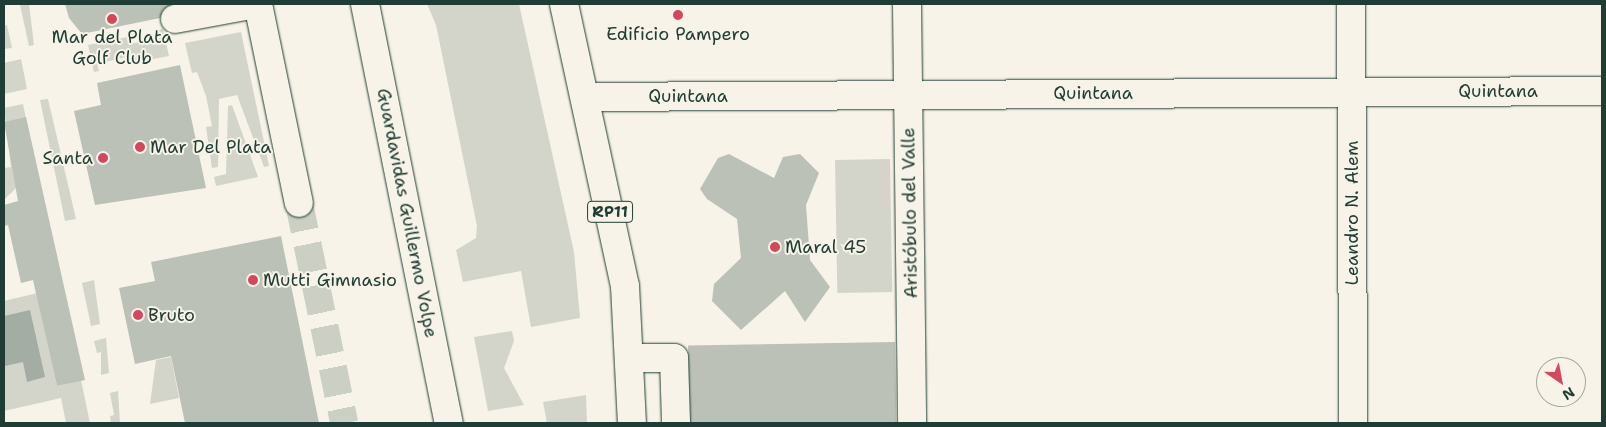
<!DOCTYPE html>
<html>
<head>
<meta charset="utf-8">
<style>
	body { margin:0 }
	#map { position:relative; width:1606px; height:427px; overflow:hidden; background:#f7f3e8; font-family:"Shantell Sans",sans-serif }
	div>[style] { position:absolute }
	.green>* { inset:0; background:#d3d5ca; transform-origin:0 0 }
	.water>* { inset:0; background:#a4ada3 }
	.building>* { inset:0; background:#bbc1b6; transform-origin:0 0 }
	.major-tunnel>* { height:28px; margin-top:-14px; transform-origin:0; background:repeating-linear-gradient(90deg,#cccfc4 0 28px,transparent 0 42px) }
	.roads { filter:drop-shadow(0 0 1px #1f3d34) drop-shadow(0 0 1px #1f3d34) }
	.minor>* { height:28px; margin:-14px; padding:0 14px; transform-origin:14px; border-radius:14px; background:#f7f3e8 }
	.major>* { height:28px; margin:-14px; padding:0 14px; transform-origin:14px; border-radius:14px; background:#f7f3e8 }
	.dots>* { width:14px; height:14px; translate:-50% -50%; box-sizing:border-box; border:2px solid #f7f3e8; border-radius:50% }
	span { translate:-50% -50%; white-space:nowrap; text-align:center; line-height:1.15; -webkit-text-stroke:4px #f7f3e8; paint-order:stroke }
	.shield-label span { padding:1px 4px; background:#f7f3e8; border:1px solid; border-radius:4px; -webkit-text-stroke-width:0 }
	.shield-label { font-size:16px; color:#1f3d34; font-weight:700 }
	.poi-label { font-size:18px; color:#1f3d34 }
	.left { translate:0 -50%; text-align:left }
	.right { translate:-100% -50%; text-align:right }
	.street-label { font-size:18px; color:#1f3d34 }
	.frame { position:absolute; inset:0; border:5px solid #1f3d34; pointer-events:none }
	.north { position:absolute; left:1536px; top:357px; width:50px; height:50px; box-sizing:border-box; background:#f7f3e8; border:1px solid #a1aaa0; border-radius:50%; rotate:147deg; font-size:14px; font-weight:700; line-height:20px; text-align:center; color:#1f3d34 }
	.north::after { content:''; display:block; margin:auto; width:18px; height:22px; background:#d1495b; clip-path:polygon(50% 0,100% 100%,50% 72%,0 100%) }
</style>
</head>
<body>
<div id="map">
	<div class="green">
		<div style="clip-path:polygon(29px 4px,34px 45px,29px 46px,20px 5px)"></div>
		<div style="clip-path:polygon(427px 4px,519px 4px,574px 252px,580px 318px,531px 327px,521px 271px,463px 282px,456px 250px,476px 238px,477px 226px,436px 25px)"></div>
		<div style="clip-path:polygon(7px 25px,12px 48px,4px 49px,4px 26px)"></div>
		<div style="clip-path:polygon(163px 29px,169px 56px,128px 64px,126px 57px,97px 64px,99px 71px,94px 72px,88px 45px,127px 37px,129px 44px,160px 38px,159px 30px)"></div>
		<div style="clip-path:polygon(241px 32px,269px 166px,264px 167px,237px 95px,219px 99px,218px 167px,212px 168px,206px 127px,212px 126px,206px 96px,197px 72px,192px 73px,185px 43px)"></div>
		<div style="clip-path:polygon(21px 59px,27px 89px,4px 94px,4px 63px)"></div>
		<div style="clip-path:polygon(48px 99px,76px 219px,65px 221px,40px 100px)"></div>
		<div style="clip-path:polygon(23px 104px,54px 254px,31px 259px,16px 188px,4px 200px,4px 168px,11px 167px,4px 108px)"></div>
		<div style="clip-path:polygon(232px 105px,258px 177px,216px 186px,214px 177px,226px 174px,228px 106px)"></div>
		<div style="left:890px;top:159px;width:133px;height:55px;rotate:89deg"></div>
		<div style="clip-path:polygon(94px 280px,100px 324px,91px 326px,82px 283px)"></div>
		<div style="clip-path:polygon(54px 289px,39px 305px,57px 386px,81px 380px,90px 423px,66px 423px,61px 398px,4px 411px,4px 301px)"></div>
		<div style="clip-path:polygon(512px 331px,514px 341px,504px 368px,524px 405px,488px 411px,474px 337px)"></div>
		<div style="clip-path:polygon(106px 338px,109px 373px,101px 375px,101px 352px,97px 353px,94px 341px)"></div>
		<div style="clip-path:polygon(171px 357px,179px 398px,150px 404px,156px 360px)"></div>
		<div style="clip-path:polygon(118px 391px,120px 423px,111px 423px,110px 416px,114px 415px,110px 393px)"></div>
		<div style="clip-path:polygon(586px 395px,587px 423px,547px 423px,543px 402px)"></div>
	</div>
	<div class="water">
		<div style="clip-path:polygon(30px 310px,45px 377px,27px 382px,23px 362px,5px 366px,4px 316px)"></div>
	</div>
	<div class="building">
		<div style="clip-path:polygon(65px 4px,172px 4px,160px 18px,82px 34px,69px 18px)"></div>
		<div style="clip-path:polygon(180px 65px,206px 188px,95px 205px,74px 111px,101px 105px,97px 83px)"></div>
		<div style="clip-path:polygon(26px 117px,85px 380px,57px 386px,33px 280px,21px 283px,8px 225px,4px 226px,4px 205px,18px 201px,4px 122px)"></div>
		<div style="clip-path:polygon(729px 154px,774px 178px,783px 157px,800px 154px,819px 173px,806px 205px,810px 260px,830px 287px,805px 322px,785px 291px,741px 330px,712px 301px,714px 284px,741px 258px,739px 238px,737px 219px,707px 199px,700px 189px,718px 158px)"></div>
		<div style="clip-path:polygon(281px 236px,319px 423px,185px 423px,171px 356px,135px 364px,119px 288px,155px 281px,151px 262px)"></div>
		<div style="left:895px;top:342px;width:81px;height:207px;rotate:89deg"></div>
	</div>
	<div class="major-tunnel">
		<div style="left:299px;top:203px;width:225px;rotate:78.4deg"></div>
	</div>
	<div class="roads">
		<div class="minor">
			<div style="left:907px;top:4px;width:419px;rotate:89.3deg"></div>
			<div style="left:1351px;top:4px;width:419px;rotate:89.7deg"></div>
			<div style="left:175px;top:19px;width:82px;rotate:-10.5deg"></div>
			<div style="left:585px;top:97px;width:1017px;rotate:-0.34deg"></div>
			<div style="left:631px;top:358px;width:43px"></div>
			<div style="left:674px;top:358px;width:65px;rotate:88.2deg"></div>
		</div>
		<div class="major">
			<div style="left:258px;top:4px;width:203px;rotate:78.4deg"></div>
			<div style="left:365px;top:4px;width:427px;rotate:78.7deg"></div>
			<div style="left:564px;top:4px;width:289px;rotate:77.8deg"></div>
			<div style="left:625px;top:286px;width:137px;rotate:87.1deg"></div>
		</div>
	</div>
	<div class="dots">
		<div style="left:678px;top:15px;background:#d1495b"></div>
		<div style="left:112px;top:19px;background:#d1495b"></div>
		<div style="left:140px;top:147px;background:#d1495b"></div>
		<div style="left:103px;top:158px;background:#d1495b"></div>
		<div style="left:775px;top:247px;background:#d1495b"></div>
		<div style="left:253px;top:280px;background:#d1495b"></div>
		<div style="left:138px;top:315px;background:#d1495b"></div>
	</div>
	<div class="shield-label">
		<span style="left:610px;top:212px">RP11</span>
	</div>
	<div class="poi-label">
		<span style="left:678px;top:34px">Edificio Pampero</span>
		<span style="left:112px;top:48px">Mar del Plata<br>Golf Club</span>
		<span class="left" style="left:150px;top:147px">Mar Del Plata</span>
		<span class="right" style="left:93px;top:158px">Santa</span>
		<span class="left" style="left:785px;top:247px">Maral 45</span>
		<span class="left" style="left:263px;top:280px">Mutti Gimnasio</span>
		<span class="left" style="left:148px;top:315px">Bruto</span>
	</div>
	<div class="street-label">
		<span style="left:1498px;top:91px">Quintana</span>
		<span style="left:1093px;top:93px">Quintana</span>
		<span style="left:688px;top:96px">Quintana</span>
		<span style="left:407px;top:213px;rotate:79deg">Guardavidas Guillermo Volpe</span>
		<span style="left:910px;top:213px;rotate:-91deg">Aristóbulo del Valle</span>
		<span style="left:1352px;top:213px;rotate:-90deg">Leandro N. Alem</span>
	</div>
	<div class="frame"></div>
	<div class="north">N</div>
</div>
</body>
</html>
